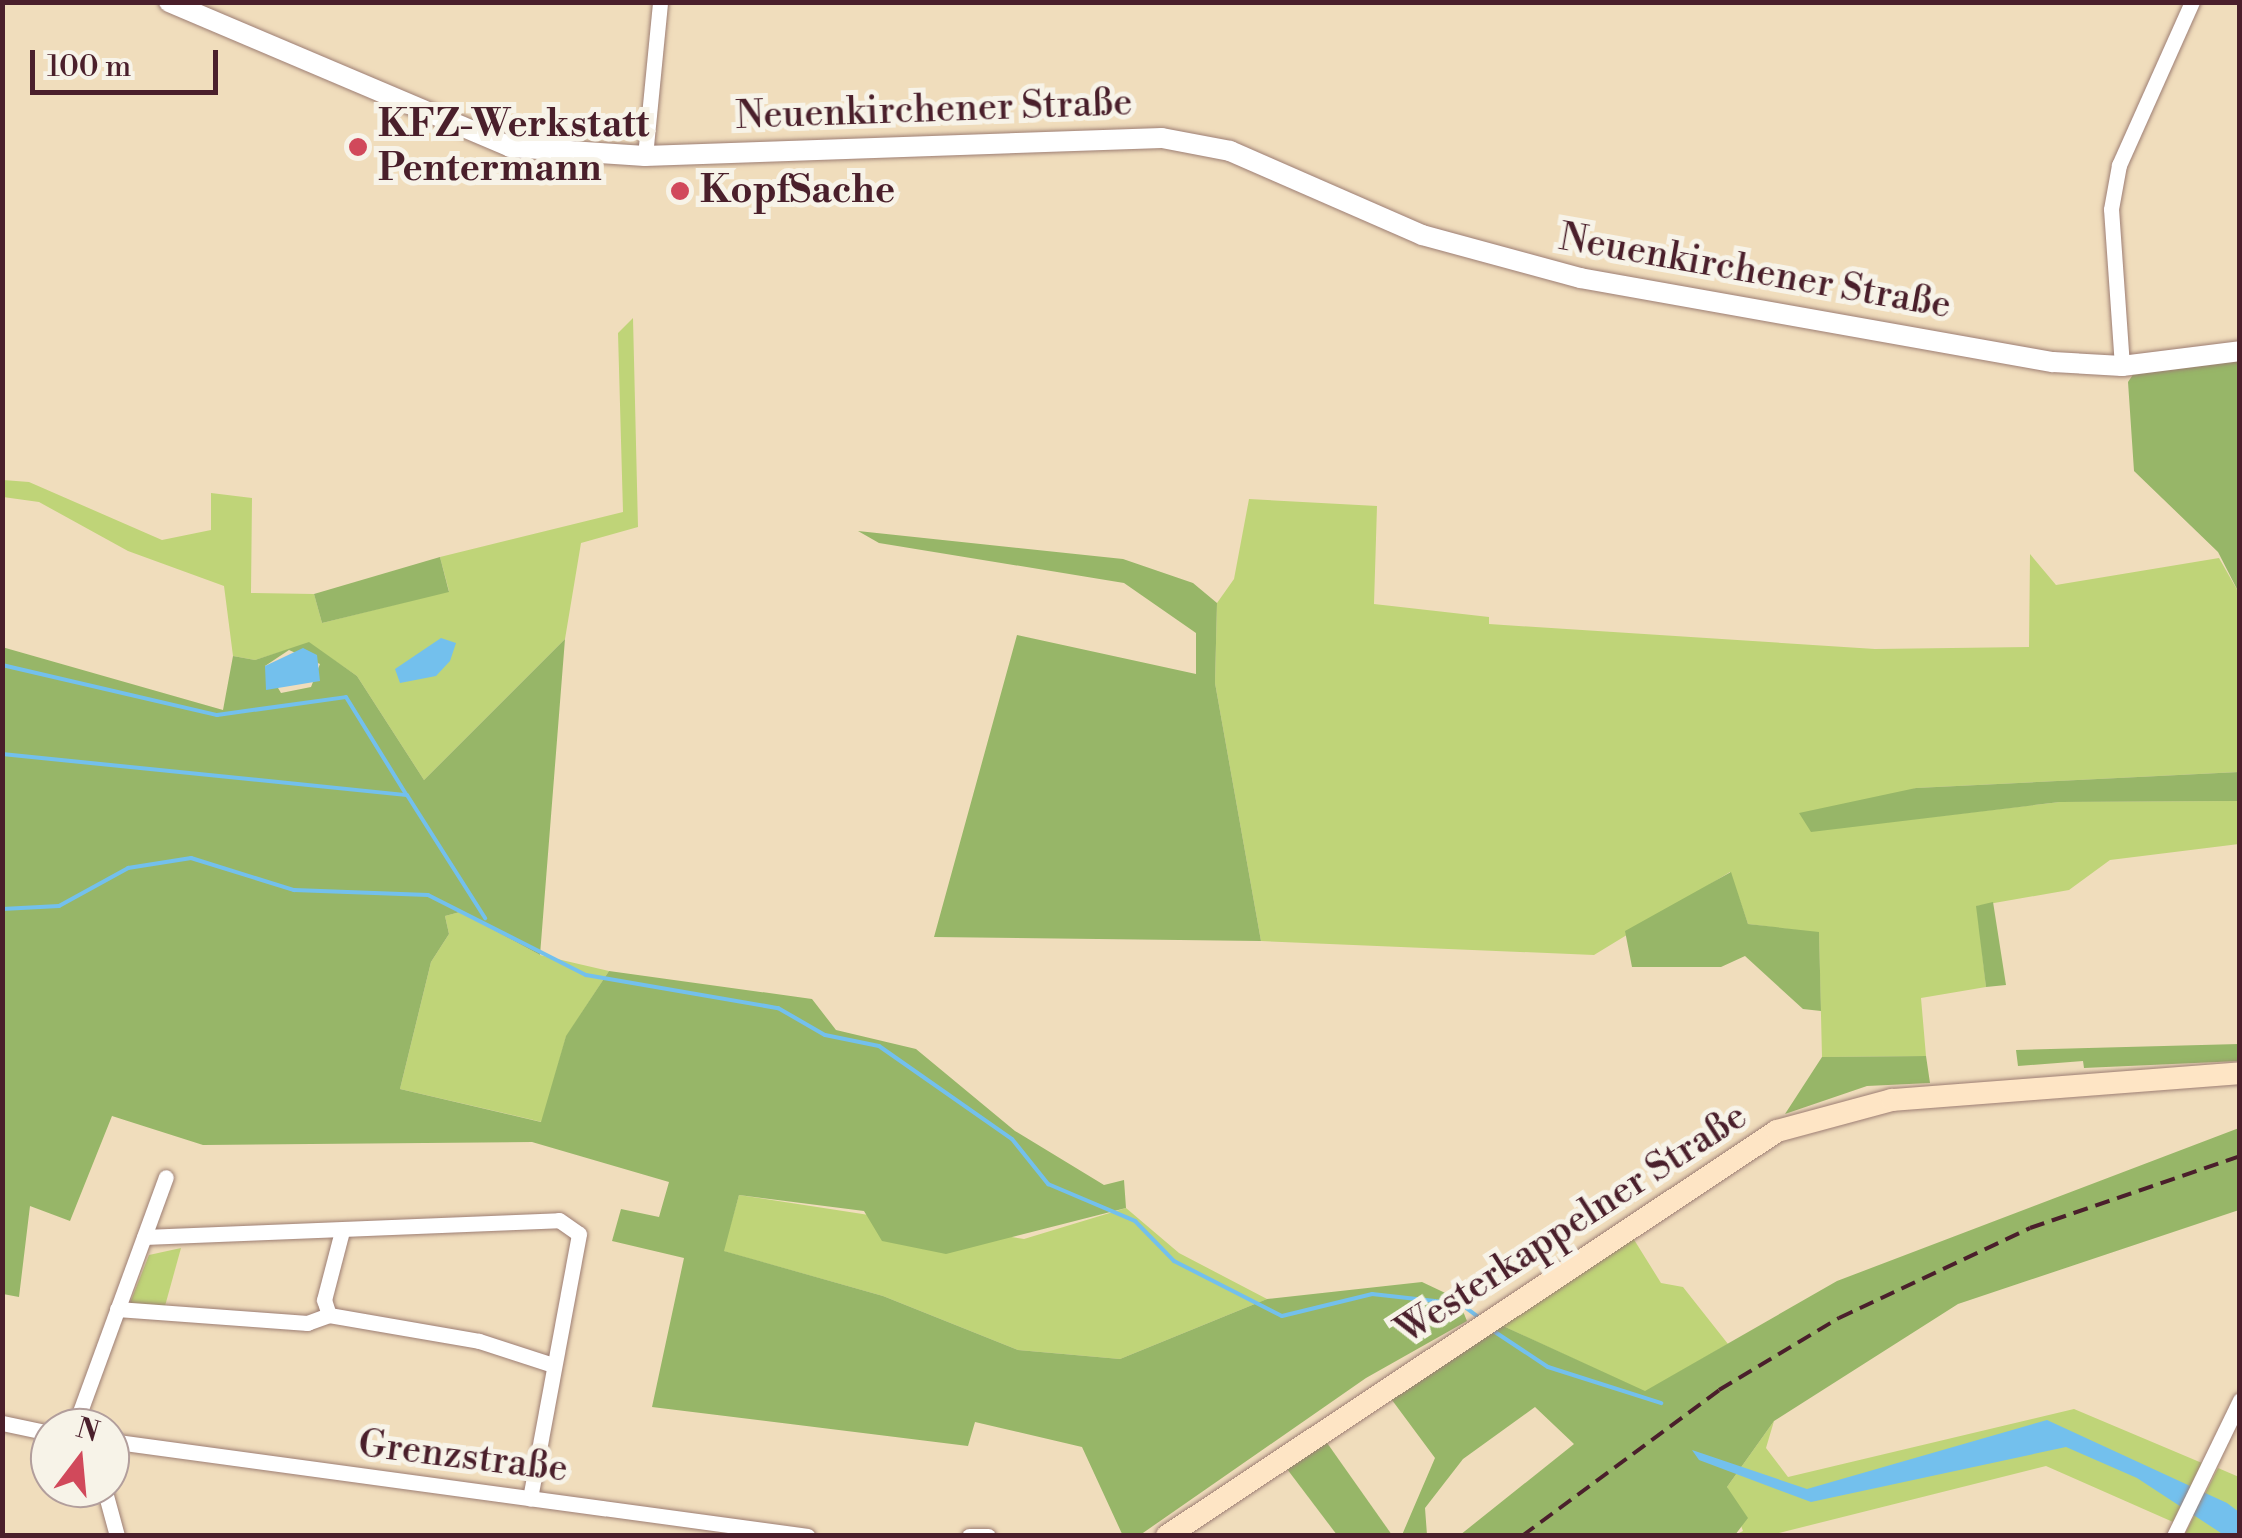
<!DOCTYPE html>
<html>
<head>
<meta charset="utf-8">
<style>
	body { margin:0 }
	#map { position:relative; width:2242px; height:1538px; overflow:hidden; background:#f0ddbc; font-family:"Libre Bodoni",serif }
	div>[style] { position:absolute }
	.green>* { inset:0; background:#bfd478 }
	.forest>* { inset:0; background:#97b668 }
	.water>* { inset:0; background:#73c0ed }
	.stream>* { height:4px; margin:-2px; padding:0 2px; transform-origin:2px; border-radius:2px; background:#73c0ed }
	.roads { filter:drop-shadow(0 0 2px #9d7e74) drop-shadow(0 0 2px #9d7e74) }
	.minor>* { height:15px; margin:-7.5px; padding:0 7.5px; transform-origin:7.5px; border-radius:7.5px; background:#fff }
	.tertiary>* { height:20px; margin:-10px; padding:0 10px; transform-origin:10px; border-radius:10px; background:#fff }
	.secondary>* { height:22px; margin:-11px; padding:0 11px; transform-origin:11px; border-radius:11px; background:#fee5c5 }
	.rail>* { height:4px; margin-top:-2px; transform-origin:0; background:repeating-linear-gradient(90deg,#4a1f2b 0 15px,transparent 0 23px) }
	.dots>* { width:28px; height:28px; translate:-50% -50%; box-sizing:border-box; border:5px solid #f7f3e8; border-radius:50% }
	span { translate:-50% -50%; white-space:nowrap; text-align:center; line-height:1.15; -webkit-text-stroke:10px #f7f3e8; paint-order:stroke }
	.street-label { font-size:38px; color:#4a1f2b }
	.poi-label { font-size:38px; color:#4a1f2b; font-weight:700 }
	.left { translate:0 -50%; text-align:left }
	.frame { position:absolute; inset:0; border:5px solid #4a1f2b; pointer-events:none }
	.north { position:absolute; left:30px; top:1408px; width:100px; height:100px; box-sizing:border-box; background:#f7f3e8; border:2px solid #b29e9c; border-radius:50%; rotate:16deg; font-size:28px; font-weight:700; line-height:40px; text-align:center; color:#4a1f2b }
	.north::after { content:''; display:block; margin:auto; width:35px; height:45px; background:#d1495b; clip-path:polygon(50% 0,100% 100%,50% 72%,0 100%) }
	.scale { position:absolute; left:30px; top:50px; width:188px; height:45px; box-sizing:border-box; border:5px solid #4a1f2b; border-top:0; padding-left:12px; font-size:30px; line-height:35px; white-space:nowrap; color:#4a1f2b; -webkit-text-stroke:8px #f7f3e8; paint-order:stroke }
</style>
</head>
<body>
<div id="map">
	<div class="green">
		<div style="clip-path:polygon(633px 318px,638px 527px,581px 543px,565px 639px,424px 780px,357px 676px,309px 643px,255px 660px,233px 656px,224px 586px,128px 551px,39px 502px,3px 497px,3px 480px,29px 482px,162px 540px,211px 530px,211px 493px,252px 498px,251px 593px,314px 594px,322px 623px,449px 591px,440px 557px,623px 512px,618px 333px)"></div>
		<div style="clip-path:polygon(1249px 499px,1377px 506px,1374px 604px,1489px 617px,1489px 624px,1875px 649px,2029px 647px,2030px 554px,2056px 585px,2219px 558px,2239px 593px,2239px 772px,1916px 788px,1811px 831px,2060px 802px,2239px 801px,2239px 844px,2110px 860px,2069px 890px,1977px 906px,1986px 987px,1921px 998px,1926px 1056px,1822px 1057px,1819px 933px,1748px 924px,1730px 872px,1594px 955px,1261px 941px,1215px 683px,1217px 603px,1234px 579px)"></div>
		<div style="clip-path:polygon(460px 912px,540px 955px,609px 971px,566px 1037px,542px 1122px,400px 1089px,431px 962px,449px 934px,445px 916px)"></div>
		<div style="clip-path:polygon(739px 1195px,1024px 1239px,1126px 1208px,1179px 1253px,1267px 1299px,1120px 1359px,1018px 1350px,883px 1296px,723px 1251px)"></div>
		<div style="clip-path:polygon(1633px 1238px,1661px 1283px,1683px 1287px,1728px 1344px,1645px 1392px,1501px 1325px)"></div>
		<div style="clip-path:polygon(181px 1248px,165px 1306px,130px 1303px,149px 1255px)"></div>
		<div style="clip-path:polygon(2074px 1409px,2202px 1463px,2173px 1522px,2046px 1466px,1771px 1535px,1735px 1535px,1743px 1531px,1727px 1487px,1774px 1421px,1766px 1448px,1788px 1477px)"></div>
		<div style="clip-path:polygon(2218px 1468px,2239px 1477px,2239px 1535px,2184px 1536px)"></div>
	</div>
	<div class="forest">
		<div style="clip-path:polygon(2239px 360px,2239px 593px,2218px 552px,2134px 471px,2128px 382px,2134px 373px)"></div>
		<div style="clip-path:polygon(858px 531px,1123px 559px,1193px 583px,1217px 603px,1215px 683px,1261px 941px,934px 937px,1017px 635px,1196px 674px,1196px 633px,1124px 583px,879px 543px)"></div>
		<div style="clip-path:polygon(440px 557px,449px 592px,322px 623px,314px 594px)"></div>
		<div style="clip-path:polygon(evenodd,565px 639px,540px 955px,460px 912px,445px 916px,449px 934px,431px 962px,400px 1089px,541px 1122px,566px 1036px,609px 971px,812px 999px,836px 1030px,916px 1049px,1015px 1131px,1104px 1185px,1124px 1180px,1126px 1208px,946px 1254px,882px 1241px,864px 1211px,739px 1195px,724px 1251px,883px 1296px,1018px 1350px,1120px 1359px,1267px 1299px,1422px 1282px,1458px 1299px,1467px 1321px,1366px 1378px,1140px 1535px,1123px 1536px,1082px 1447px,975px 1422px,968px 1446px,652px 1407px,684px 1258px,612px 1241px,621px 1209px,659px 1217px,669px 1182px,532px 1142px,203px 1145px,112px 1116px,70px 1221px,30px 1206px,19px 1297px,3px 1294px,2px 647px,223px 710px,233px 656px,255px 660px,309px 642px,357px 676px,424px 780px,565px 639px,289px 650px,320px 664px,311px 687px,281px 693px,265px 666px,289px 650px)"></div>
		<div style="clip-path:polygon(2239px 772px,2239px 801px,2060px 802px,1811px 832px,1799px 813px,1916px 788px)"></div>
		<div style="clip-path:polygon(1731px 872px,1748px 924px,1819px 932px,1821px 1011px,1803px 1009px,1745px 956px,1721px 967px,1632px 967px,1625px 931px)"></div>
		<div style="clip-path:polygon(1993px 902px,2006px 985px,1986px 987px,1976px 906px)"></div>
		<div style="clip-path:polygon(2239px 1044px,2239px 1061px,2084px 1068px,2083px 1061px,2018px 1066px,2016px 1050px)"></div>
		<div style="clip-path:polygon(1926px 1056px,1930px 1083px,1867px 1086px,1785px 1114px,1822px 1057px)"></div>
		<div style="clip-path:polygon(2239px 1128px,2239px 1210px,1958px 1304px,1774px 1421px,1727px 1487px,1748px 1518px,1735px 1535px,1460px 1535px,1574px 1444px,1535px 1407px,1463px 1459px,1425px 1508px,1427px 1535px,1402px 1535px,1435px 1458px,1389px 1396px,1501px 1325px,1645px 1391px,1837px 1281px)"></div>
		<div style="clip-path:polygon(1325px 1440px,1392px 1535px,1337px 1535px,1284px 1465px)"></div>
	</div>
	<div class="water">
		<div style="clip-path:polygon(441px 638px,456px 643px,450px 661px,436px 676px,400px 683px,395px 669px)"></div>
		<div style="clip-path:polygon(303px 648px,317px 655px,320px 681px,266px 690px,265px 666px)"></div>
		<div style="clip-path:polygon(2047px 1420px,2227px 1503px,2239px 1512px,2239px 1535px,2224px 1535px,2137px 1478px,2066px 1447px,1811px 1502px,1699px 1460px,1692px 1450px,1807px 1489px)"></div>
	</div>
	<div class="stream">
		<div style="left:2px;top:665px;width:221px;rotate:13.1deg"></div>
		<div style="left:217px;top:715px;width:130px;rotate:-7.9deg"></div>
		<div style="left:346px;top:697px;width:114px;rotate:58.3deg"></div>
		<div style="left:2px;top:754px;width:407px;rotate:5.8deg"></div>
		<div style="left:407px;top:795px;width:146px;rotate:57.6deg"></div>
		<div style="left:2px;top:909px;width:57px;rotate:-3deg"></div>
		<div style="left:59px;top:906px;width:79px;rotate:-28.8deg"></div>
		<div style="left:128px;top:868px;width:64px;rotate:-9deg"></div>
		<div style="left:191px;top:858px;width:108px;rotate:17.3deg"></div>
		<div style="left:294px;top:890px;width:134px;rotate:2.1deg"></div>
		<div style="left:428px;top:895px;width:177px;rotate:26.9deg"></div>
		<div style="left:586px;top:975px;width:195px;rotate:9.8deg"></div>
		<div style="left:778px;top:1008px;width:54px;rotate:29.9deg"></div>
		<div style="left:825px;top:1035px;width:55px;rotate:11.5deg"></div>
		<div style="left:879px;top:1046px;width:162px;rotate:35deg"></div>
		<div style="left:1012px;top:1139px;width:58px;rotate:51.3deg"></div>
		<div style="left:1048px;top:1184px;width:95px;rotate:23deg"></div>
		<div style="left:1135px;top:1221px;width:56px;rotate:45.7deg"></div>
		<div style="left:1174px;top:1261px;width:121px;rotate:27deg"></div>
		<div style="left:1282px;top:1316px;width:93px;rotate:-13.7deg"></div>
		<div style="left:1372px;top:1294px;width:90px;rotate:6.4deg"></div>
		<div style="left:1461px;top:1304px;width:21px;rotate:37deg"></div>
		<div style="left:1492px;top:1330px;width:67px;rotate:33.5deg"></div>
		<div style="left:1548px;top:1367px;width:119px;rotate:17.7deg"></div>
	</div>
	<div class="roads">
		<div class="minor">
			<div style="left:645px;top:156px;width:155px;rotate:-84.4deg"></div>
			<div style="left:2122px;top:366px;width:157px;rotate:-94deg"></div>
			<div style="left:2111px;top:209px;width:45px;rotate:-79.7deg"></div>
			<div style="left:2119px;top:165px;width:179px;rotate:-65.9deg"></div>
			<div style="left:144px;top:1237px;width:415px;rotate:-2.3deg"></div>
			<div style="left:559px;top:1220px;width:24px;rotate:35deg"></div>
			<div style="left:579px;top:1234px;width:269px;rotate:100.5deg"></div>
			<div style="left:117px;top:1309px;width:191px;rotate:4.2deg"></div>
			<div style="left:307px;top:1323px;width:23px;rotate:-20deg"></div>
			<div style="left:329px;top:1315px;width:152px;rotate:9.8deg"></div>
			<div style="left:479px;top:1341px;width:78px;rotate:18deg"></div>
			<div style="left:329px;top:1315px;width:16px;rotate:-108deg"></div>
			<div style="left:324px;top:1300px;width:71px;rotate:-75.4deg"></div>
			<div style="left:2px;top:1423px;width:49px;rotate:11.8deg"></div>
			<div style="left:74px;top:1428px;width:267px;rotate:-69.9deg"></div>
			<div style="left:110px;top:1441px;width:704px;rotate:7.75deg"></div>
			<div style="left:104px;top:1488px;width:50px;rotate:74.8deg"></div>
			<div style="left:969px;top:1536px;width:19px"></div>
			<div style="left:2174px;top:1536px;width:151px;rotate:-64.1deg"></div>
		</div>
		<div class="tertiary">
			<div style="left:169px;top:2px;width:371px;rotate:23deg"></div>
			<div style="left:510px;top:147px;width:135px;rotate:3.8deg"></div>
			<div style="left:645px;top:156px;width:517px;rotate:-1.99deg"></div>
			<div style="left:1162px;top:138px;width:69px;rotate:10.8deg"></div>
			<div style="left:1230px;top:151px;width:210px;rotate:23.6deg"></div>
			<div style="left:1422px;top:235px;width:164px;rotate:15.2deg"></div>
			<div style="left:1580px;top:278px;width:480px;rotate:10.1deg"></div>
			<div style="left:2053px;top:362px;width:69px;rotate:3.3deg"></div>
			<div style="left:2122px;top:366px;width:119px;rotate:-7.2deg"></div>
		</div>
		<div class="secondary">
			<div style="left:1167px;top:1536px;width:732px;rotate:-33.58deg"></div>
			<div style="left:1777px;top:1131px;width:119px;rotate:-15.1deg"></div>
			<div style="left:1892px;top:1100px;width:349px;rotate:-4.4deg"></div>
		</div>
	</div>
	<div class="rail">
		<div style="left:1522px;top:1536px;width:245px;rotate:-36.5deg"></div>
		<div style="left:1719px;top:1390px;width:140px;rotate:-31deg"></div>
		<div style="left:1839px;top:1318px;width:211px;rotate:-25.2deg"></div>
		<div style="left:2030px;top:1228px;width:222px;rotate:-18.9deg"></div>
	</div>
	<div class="dots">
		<div style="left:358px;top:147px;background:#d1495b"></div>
		<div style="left:680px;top:191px;background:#d1495b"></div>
	</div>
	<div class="street-label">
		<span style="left:934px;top:110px;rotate:-2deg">Neuenkirchener Straße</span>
		<span style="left:1755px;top:272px;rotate:10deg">Neuenkirchener Straße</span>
		<span style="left:1572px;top:1224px;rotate:-33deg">Westerkappelner Straße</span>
		<span style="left:463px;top:1457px;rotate:7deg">Grenzstraße</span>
	</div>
	<div class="poi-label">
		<span class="left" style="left:378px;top:147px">KFZ-Werkstatt<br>Pentermann</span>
		<span class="left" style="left:700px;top:191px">KopfSache</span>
	</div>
	<div class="frame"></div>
	<div class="north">N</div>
	<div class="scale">100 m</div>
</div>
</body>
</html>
